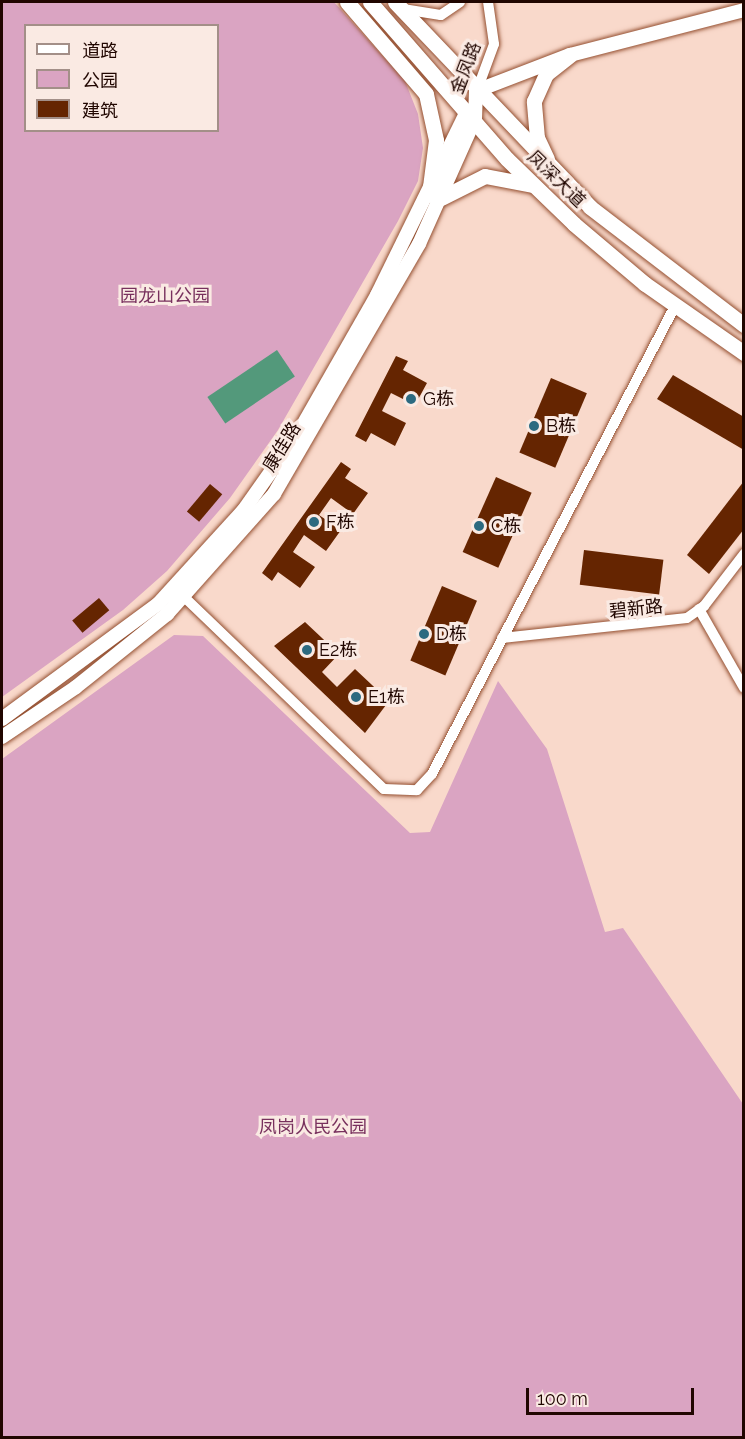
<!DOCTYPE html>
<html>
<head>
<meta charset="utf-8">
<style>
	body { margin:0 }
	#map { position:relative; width:745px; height:1439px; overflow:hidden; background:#f9d9cb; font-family:Raleway,"Noto Sans SC",sans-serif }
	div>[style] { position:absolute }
	.green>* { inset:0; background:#daa4c2 }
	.water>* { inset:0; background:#53997b; transform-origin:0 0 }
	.building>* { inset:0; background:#652501; transform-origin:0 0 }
	.roads { filter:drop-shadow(0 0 2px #944f30) drop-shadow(0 0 2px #944f30) }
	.street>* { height:10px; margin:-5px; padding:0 5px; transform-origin:5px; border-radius:5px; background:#fff }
	.secondary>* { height:14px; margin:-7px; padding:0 7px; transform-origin:7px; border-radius:7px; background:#fff }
	.primary>* { height:15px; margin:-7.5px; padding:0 7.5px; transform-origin:7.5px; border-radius:7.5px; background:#fff }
	.dots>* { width:16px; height:16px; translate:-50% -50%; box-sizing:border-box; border:3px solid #faeae3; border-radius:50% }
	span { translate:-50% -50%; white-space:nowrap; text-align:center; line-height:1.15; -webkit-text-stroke:6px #faeae3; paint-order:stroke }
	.street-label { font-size:18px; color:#200600 }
	.park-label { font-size:18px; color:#78305d }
	.poi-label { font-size:18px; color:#200600 }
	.left { translate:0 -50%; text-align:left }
	.frame { position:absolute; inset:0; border:3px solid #200600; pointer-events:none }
	.legend { position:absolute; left:24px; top:24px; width:195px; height:108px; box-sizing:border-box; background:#faeae3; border:2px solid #a38f88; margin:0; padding:8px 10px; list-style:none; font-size:18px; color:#200600 }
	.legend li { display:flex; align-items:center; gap:12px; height:30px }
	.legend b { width:30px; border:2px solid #a38f88 }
	.scale { position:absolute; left:526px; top:1388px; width:168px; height:27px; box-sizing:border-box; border:3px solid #200600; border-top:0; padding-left:8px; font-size:18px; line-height:21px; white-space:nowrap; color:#200600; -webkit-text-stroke:4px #faeae3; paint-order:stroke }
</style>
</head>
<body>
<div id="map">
	<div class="green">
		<div style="clip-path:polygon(evenodd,2px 2px,334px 2px,405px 81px,418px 114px,423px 148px,418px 181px,398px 221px,278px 430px,230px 498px,167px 571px,123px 610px,2px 697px,2px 2px,26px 26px,218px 26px,218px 130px,26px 130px,26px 26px)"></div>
		<div style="clip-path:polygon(174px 635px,203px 636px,410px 833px,430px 832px,498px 681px,547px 749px,605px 932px,623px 928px,743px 1104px,743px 1437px,2px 1437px,2px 759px)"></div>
	</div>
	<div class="water">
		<div style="left:277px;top:350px;width:32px;height:84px;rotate:56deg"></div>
	</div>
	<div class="building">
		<div style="clip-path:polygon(396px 356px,408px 361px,403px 370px,427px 383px,415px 405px,391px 393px,382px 411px,406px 423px,395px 446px,371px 433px,366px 442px,355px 436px)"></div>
		<div style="clip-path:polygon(673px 375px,744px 417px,744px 450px,657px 399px)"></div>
		<div style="left:551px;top:378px;width:39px;height:81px;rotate:23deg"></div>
		<div style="clip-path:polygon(341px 462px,351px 469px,345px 478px,368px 493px,353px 514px,331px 498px,319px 515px,341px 530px,326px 551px,304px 535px,293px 552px,315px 567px,300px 588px,278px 572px,272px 581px,262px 573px)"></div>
		<div style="left:496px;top:477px;width:39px;height:82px;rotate:24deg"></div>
		<div style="clip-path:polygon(744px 481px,744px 529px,709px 574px,687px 555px)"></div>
		<div style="left:210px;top:484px;width:16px;height:36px;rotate:40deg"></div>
		<div style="left:584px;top:550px;width:80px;height:35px;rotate:7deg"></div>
		<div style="left:442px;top:586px;width:38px;height:81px;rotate:23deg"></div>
		<div style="left:99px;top:598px;width:16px;height:35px;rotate:50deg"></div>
		<div style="clip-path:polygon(305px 622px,339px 654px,322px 672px,337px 687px,355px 669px,389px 701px,365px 733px,274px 646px)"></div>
	</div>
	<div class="roads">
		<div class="street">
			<div style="left:403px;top:9px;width:38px;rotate:9deg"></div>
			<div style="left:441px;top:15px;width:23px;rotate:-34deg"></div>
			<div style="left:476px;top:93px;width:52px;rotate:-69.8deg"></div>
			<div style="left:494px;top:44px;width:42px;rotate:-98.1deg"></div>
			<div style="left:179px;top:592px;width:284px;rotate:43.9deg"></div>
			<div style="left:384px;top:789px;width:33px;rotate:2deg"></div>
			<div style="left:417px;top:790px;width:22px;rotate:-47deg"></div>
			<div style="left:432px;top:774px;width:527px;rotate:-62.56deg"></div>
			<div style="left:699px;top:609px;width:91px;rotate:60.3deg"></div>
			<div style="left:502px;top:638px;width:186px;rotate:-6.2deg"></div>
			<div style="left:687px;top:618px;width:21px;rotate:-35deg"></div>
			<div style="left:704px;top:606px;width:66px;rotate:-52.4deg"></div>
		</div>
		<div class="secondary">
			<div style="left:2px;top:719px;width:194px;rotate:-36.4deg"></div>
			<div style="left:158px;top:604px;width:126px;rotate:-47.6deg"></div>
			<div style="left:243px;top:511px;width:97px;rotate:-54.7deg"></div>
			<div style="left:299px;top:432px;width:158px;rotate:-60.3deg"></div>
			<div style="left:377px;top:295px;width:205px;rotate:-63.9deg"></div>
			<div style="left:2px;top:737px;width:89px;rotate:-34deg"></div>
			<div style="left:76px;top:687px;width:117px;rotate:-38.7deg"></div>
			<div style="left:167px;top:614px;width:161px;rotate:-48.3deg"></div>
			<div style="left:274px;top:494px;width:289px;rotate:-59.9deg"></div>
			<div style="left:419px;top:244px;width:137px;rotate:-65.9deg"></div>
			<div style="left:475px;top:119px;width:28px;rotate:-88deg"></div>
			<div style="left:476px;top:91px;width:101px;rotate:-21deg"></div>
			<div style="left:570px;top:55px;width:180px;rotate:-14.5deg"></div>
		</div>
		<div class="primary">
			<div style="left:347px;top:2px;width:121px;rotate:49.3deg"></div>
			<div style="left:426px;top:94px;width:47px;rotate:77.7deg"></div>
			<div style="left:436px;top:140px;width:55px;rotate:97.3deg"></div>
			<div style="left:370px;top:2px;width:208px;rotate:48.9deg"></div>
			<div style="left:507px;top:159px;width:93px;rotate:44.1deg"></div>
			<div style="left:574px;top:224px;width:93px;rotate:40.2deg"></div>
			<div style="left:645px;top:284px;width:121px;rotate:34.9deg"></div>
			<div style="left:395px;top:2px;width:283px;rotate:46.4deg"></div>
			<div style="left:590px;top:207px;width:194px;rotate:37.5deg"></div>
			<div style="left:547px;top:159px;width:23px;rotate:-115deg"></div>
			<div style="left:537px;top:138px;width:37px;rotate:-95deg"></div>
			<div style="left:534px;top:101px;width:30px;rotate:-66deg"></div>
			<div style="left:546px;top:74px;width:31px;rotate:-38deg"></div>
			<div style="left:441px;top:198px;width:49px;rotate:-26.6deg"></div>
			<div style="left:485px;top:176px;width:48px;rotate:10.8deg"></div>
		</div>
	</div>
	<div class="dots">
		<div style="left:411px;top:399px;background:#2c6a80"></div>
		<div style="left:534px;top:426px;background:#2c6a80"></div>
		<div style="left:314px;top:522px;background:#2c6a80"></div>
		<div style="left:479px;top:526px;background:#2c6a80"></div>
		<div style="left:424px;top:634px;background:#2c6a80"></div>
		<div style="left:307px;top:650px;background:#2c6a80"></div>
		<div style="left:356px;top:697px;background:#2c6a80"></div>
	</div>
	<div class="street-label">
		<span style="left:466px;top:68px;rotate:-69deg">金凤路</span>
		<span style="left:556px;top:179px;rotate:44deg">凤深大道</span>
		<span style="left:282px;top:447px;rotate:-58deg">康佳路</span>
		<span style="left:636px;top:609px;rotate:-6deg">碧新路</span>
	</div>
	<div class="park-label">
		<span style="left:165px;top:296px">园龙山公园</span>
		<span style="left:313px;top:1127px">凤岗人民公园</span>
	</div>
	<div class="poi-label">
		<span class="left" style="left:423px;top:399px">G栋</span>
		<span class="left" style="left:546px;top:426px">B栋</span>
		<span class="left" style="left:326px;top:522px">F栋</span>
		<span class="left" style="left:491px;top:526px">C栋</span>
		<span class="left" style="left:436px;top:634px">D栋</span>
		<span class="left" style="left:319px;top:650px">E2栋</span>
		<span class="left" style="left:368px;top:697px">E1栋</span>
	</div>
	<div class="frame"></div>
	<ul class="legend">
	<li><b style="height:8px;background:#fff"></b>道路</li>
	<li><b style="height:16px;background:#daa4c2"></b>公园</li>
	<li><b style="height:16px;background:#652501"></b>建筑</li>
	</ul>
	<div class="scale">100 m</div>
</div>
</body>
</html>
